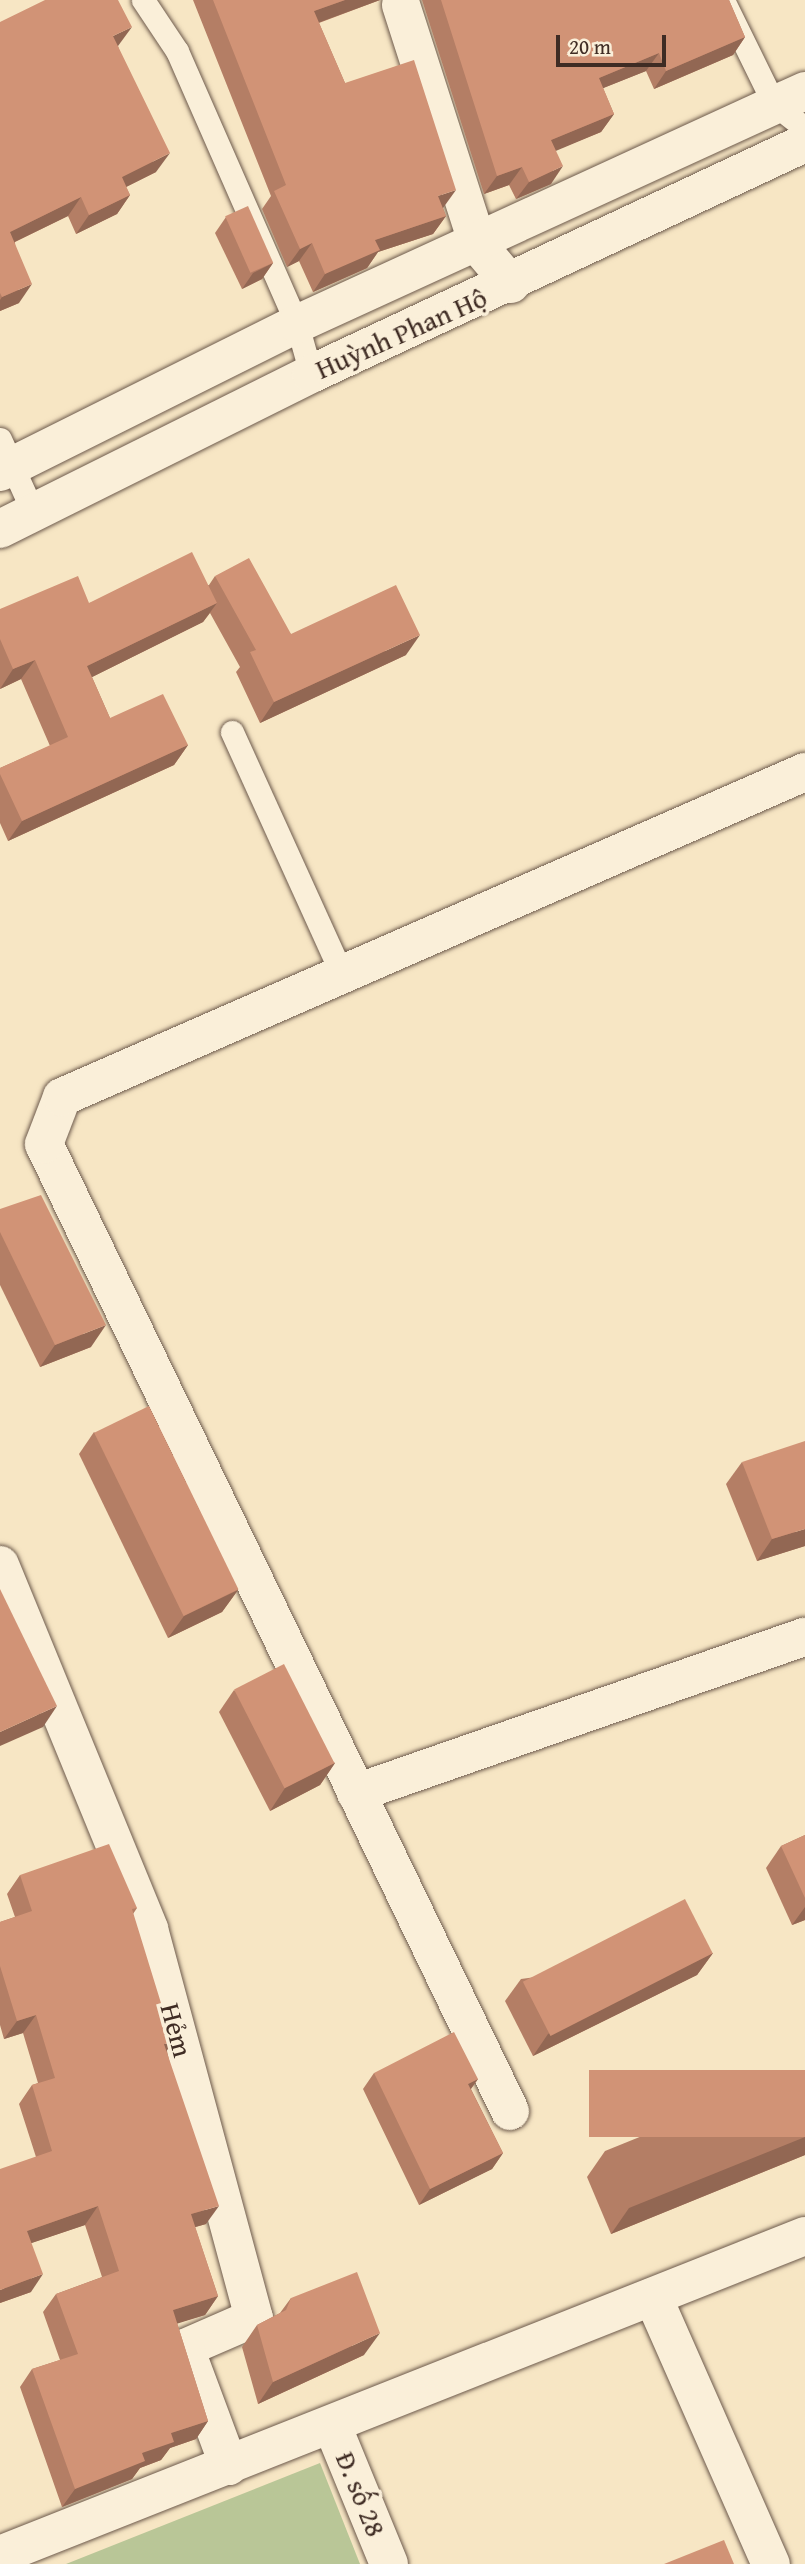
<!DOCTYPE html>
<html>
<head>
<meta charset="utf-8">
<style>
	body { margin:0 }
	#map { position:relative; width:805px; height:2564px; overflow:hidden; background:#f7e6c4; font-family:"Gentium Book Plus",serif }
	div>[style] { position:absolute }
	.green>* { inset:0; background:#b9c697 }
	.roads { filter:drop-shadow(0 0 2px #6d5a4c) drop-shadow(0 0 2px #6d5a4c) }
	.lane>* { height:23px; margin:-11.5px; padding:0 11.5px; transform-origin:11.5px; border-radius:11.5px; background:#faefd9 }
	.street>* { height:38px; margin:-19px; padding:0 19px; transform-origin:19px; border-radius:19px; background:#faefd9 }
	.secondary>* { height:38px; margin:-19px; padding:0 19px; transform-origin:19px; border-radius:19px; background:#faefd9 }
	.wall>* { inset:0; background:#b47e65 }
	.shaded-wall>* { inset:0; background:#926753 }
	.building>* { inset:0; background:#d19376; transform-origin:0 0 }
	span { translate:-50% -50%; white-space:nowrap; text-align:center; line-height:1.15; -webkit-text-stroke:7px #faefd9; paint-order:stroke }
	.street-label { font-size:28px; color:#3f2c24 }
	.scale { position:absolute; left:556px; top:35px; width:110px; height:32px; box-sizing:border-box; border:4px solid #3f2c24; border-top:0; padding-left:9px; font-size:21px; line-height:24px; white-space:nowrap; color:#3f2c24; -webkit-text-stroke:5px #faefd9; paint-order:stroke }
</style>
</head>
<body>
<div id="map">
	<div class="green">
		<div style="clip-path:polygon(320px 2463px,360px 2564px,66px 2564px)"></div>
	</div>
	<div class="roads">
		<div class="lane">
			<div style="left:143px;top:0;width:61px;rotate:56.3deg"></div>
			<div style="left:177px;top:51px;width:298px;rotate:66.3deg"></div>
			<div style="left:297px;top:324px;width:52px;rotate:74.4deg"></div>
			<div style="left:723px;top:0;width:116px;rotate:63.9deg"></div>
			<div style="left:774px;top:104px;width:39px;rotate:38deg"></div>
			<div style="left:0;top:439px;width:78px;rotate:65.7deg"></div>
			<div style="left:232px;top:732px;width:267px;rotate:65.6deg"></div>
		</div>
		<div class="street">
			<div style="left:401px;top:5px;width:252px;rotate:72.2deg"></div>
			<div style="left:478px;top:245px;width:51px;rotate:49.8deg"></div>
			<div style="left:0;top:1565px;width:393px;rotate:67.7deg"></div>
			<div style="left:149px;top:1929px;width:403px;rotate:74.9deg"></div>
			<div style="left:254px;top:2318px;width:75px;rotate:156.5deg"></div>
			<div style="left:185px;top:2348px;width:126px;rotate:69.6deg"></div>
			<div style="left:356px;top:1793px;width:475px;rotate:-19.2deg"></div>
			<div style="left:510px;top:2111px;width:1073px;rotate:-115.73deg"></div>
			<div style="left:44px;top:1144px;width:50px;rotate:-69deg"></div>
			<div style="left:62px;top:1097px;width:811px;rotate:-23.63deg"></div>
			<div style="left:332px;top:2425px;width:150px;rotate:67.7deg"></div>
			<div style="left:0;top:2555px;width:866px;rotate:-21.62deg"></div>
		</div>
		<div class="secondary">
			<div style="left:0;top:472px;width:332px;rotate:-26.5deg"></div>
			<div style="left:297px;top:324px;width:559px;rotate:-24.64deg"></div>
			<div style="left:0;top:529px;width:347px;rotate:-26.5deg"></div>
			<div style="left:311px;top:374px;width:545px;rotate:-25.06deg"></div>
			<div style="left:653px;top:2297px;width:292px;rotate:66.2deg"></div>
		</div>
	</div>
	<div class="wall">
		<div style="clip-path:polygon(193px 0,380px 0,319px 23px,345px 83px,443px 208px,446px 216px,433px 234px,378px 252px,367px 268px,313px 292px,299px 261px,287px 267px,262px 209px,271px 196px)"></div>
		<div style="clip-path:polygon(422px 0,729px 0,745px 37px,733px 55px,654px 89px,646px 71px,603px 88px,614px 114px,601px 132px,556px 150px,551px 184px,516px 199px,509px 185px,484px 194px)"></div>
		<div style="clip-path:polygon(0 22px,118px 46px,156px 172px,126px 187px,130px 195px,117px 214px,76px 234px,68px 216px,15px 242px,19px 303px,0 311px)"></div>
		<div style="clip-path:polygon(226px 217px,273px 263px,262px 279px,242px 289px,215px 233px)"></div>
		<div style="clip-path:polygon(215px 576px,291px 634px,406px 655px,260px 723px,236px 672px,240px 667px,210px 613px,203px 622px,92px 677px,110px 718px,188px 745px,174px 765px,8px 841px,0 823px,0 768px,50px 746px,21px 679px,0 689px,0 609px,89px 603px,209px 585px)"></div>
		<div style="clip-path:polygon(0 1209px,91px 1347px,40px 1367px,0 1285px)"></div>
		<div style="clip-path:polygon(94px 1432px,238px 1590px,222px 1612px,168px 1638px,79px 1454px)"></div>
		<div style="clip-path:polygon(742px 1462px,805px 1546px,757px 1561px,726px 1484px)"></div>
		<div style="clip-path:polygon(234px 1690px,335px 1763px,320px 1785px,270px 1811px,219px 1712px)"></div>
		<div style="clip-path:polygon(805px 1835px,805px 1920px,792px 1925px,766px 1868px,781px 1846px)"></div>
		<div style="clip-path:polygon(20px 1875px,137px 1908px,133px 1914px,167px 2051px,206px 2224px,195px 2227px,218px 2296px,205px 2315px,177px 2323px,208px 2421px,196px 2439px,170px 2448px,161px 2460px,140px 2468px,132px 2479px,62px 2507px,20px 2387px,32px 2369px,60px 2360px,43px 2312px,56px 2294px,102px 2277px,85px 2225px,31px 2243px,31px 2292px,0 2303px,36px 2157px,19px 2104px,32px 2085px,38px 2083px,23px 2033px,4px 2039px,0 2025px,0 1922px,15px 1917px,7px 1894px)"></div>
		<div style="clip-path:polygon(713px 1953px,697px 1975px,533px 2056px,505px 2001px,521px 1979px)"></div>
		<div style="clip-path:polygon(805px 2070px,805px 2155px,611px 2234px,587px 2177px,605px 2151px)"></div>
		<div style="clip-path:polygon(374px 2073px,478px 2079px,471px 2089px,503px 2153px,492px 2169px,419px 2205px,363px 2089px)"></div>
		<div style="clip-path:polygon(291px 2298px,364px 2355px,258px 2404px,242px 2347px,257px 2325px,280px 2313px)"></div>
	</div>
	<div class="shaded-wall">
		<div style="clip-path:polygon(345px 0,380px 0,301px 29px,314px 11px)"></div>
		<div style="clip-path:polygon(132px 27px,118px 46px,99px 55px,113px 36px)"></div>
		<div style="clip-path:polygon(745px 37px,733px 55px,654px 89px,666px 71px)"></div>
		<div style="clip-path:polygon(659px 53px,646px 71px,586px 95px,599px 78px)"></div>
		<div style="clip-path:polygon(614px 114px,601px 132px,539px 158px,551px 140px)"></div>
		<div style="clip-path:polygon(170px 153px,156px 172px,108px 196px,122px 177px)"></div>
		<div style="clip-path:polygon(563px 166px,551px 184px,516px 199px,529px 182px)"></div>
		<div style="clip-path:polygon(522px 167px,509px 185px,484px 194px,497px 176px)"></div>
		<div style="clip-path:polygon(456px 190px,443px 208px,426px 214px,438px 196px)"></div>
		<div style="clip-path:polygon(130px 195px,117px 214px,76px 234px,89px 215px)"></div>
		<div style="clip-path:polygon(81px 197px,68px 216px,0 249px,10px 232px)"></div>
		<div style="clip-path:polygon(446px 216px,433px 234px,378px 252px,367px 268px,313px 292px,325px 274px,375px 240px)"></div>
		<div style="clip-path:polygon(312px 243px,299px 261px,287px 267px,300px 249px)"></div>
		<div style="clip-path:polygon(273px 263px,262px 279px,242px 289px,253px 273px)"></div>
		<div style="clip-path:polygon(32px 284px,19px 303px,0 311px,0 300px,2px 297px)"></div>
		<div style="clip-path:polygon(217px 603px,203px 622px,74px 686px,87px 666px)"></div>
		<div style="clip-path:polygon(420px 635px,406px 655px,260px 723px,274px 702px)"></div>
		<div style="clip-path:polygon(35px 660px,21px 679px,0 689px,13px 669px)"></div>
		<div style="clip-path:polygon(188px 745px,174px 765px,8px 841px,22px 821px)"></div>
		<div style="clip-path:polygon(106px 1325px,91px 1347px,40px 1367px,55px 1345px)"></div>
		<div style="clip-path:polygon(805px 1529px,805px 1546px,757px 1561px,772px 1539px)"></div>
		<div style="clip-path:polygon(238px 1590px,222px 1612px,168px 1638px,184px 1616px)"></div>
		<div style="clip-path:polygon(57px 1706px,43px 1727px,0 1746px,0 1732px)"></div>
		<div style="clip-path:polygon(335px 1763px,320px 1785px,270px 1811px,285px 1788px)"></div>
		<div style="clip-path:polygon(805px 1907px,805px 1920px,792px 1925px)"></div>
		<div style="clip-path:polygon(713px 1953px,697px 1975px,533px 2056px,548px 2034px)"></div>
		<div style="clip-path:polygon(36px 2015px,23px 2033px,4px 2039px,17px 2021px)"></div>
		<div style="clip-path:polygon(173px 2042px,160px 2060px,164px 2044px)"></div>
		<div style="clip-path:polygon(478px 2079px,467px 2094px,468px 2084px)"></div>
		<div style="clip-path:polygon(805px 2137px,805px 2155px,611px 2234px,629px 2208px)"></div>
		<div style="clip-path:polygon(503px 2153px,492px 2169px,419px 2205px,430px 2189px)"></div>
		<div style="clip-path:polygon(98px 2206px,85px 2225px,14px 2249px,27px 2231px)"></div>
		<div style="clip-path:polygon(219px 2206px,206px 2224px,178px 2232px,191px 2214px)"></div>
		<div style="clip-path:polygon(43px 2274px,31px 2292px,0 2303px,0 2290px)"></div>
		<div style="clip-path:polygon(218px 2296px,205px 2315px,160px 2329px,173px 2310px)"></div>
		<div style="clip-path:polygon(380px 2333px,364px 2355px,258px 2404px,273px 2382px)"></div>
		<div style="clip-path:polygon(208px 2421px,196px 2439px,170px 2448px,161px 2460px,140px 2468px,132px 2479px,62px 2507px,75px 2489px,142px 2453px,171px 2433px)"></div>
	</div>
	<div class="building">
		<div style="clip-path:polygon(45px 0,118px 0,132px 27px,113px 36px,170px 153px,122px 177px,130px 195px,89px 215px,81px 197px,10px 232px,32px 284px,2px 297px,0 293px,0 22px)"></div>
		<div style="clip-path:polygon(213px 0,345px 0,314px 11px,345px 83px,414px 60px,456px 190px,438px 196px,446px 216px,375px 240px,380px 250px,325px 274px,312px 243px,300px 249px,274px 191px,286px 185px)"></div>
		<div style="clip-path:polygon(441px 0,729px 0,745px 37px,666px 71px,659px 53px,599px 78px,614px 114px,551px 140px,563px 166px,529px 182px,522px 167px,497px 176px)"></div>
		<div style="left:248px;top:206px;width:62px;height:25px;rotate:66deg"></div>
		<div style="clip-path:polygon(192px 552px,217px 603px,87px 666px,110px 718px,163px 694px,188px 745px,22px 821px,0 774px,0 768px,68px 737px,35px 660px,13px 669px,0 639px,0 609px,78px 576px,89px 603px)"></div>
		<div style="clip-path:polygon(249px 558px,291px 634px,396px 585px,420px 635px,274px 702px,250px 652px,256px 650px,215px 576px)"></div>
		<div style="clip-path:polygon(41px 1195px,106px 1325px,55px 1345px,0 1232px,0 1209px)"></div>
		<div style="left:149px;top:1406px;width:204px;height:61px;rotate:64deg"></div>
		<div style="clip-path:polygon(805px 1441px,805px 1529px,772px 1539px,742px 1462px)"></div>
		<div style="clip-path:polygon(0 1589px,57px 1706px,0 1732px)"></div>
		<div style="left:284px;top:1664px;width:111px;height:56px;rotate:63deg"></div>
		<div style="clip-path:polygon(805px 1835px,805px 1898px,781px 1846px)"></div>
		<div style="clip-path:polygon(109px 1844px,137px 1908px,132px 1909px,173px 2042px,164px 2044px,219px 2206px,191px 2214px,218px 2296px,173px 2310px,208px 2421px,171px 2433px,174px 2442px,142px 2453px,145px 2461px,75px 2489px,32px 2369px,78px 2354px,56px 2294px,119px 2271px,98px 2206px,27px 2231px,43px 2274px,0 2290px,0 2169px,52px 2151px,32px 2085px,55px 2078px,36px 2015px,17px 2021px,0 1966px,0 1922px,32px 1911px,20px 1875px)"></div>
		<div style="left:685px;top:1899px;width:61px;height:182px;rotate:63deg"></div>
		<div style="clip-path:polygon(454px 2032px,478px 2079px,468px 2084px,503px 2153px,430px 2189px,374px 2073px)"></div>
		<div style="left:805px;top:2070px;width:67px;height:216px;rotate:90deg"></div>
		<div style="clip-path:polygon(357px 2272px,380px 2333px,273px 2382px,257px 2325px,286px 2310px,291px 2298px)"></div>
		<div style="clip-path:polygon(724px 2540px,734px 2564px,664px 2564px)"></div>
	</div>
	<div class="street-label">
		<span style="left:401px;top:333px;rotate:-24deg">Huỳnh Phan Hộ</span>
		<span style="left:177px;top:2030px;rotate:75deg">Hẻm</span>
		<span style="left:361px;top:2494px;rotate:68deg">Đ. số 28</span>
	</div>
	<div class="scale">20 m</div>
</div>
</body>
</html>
